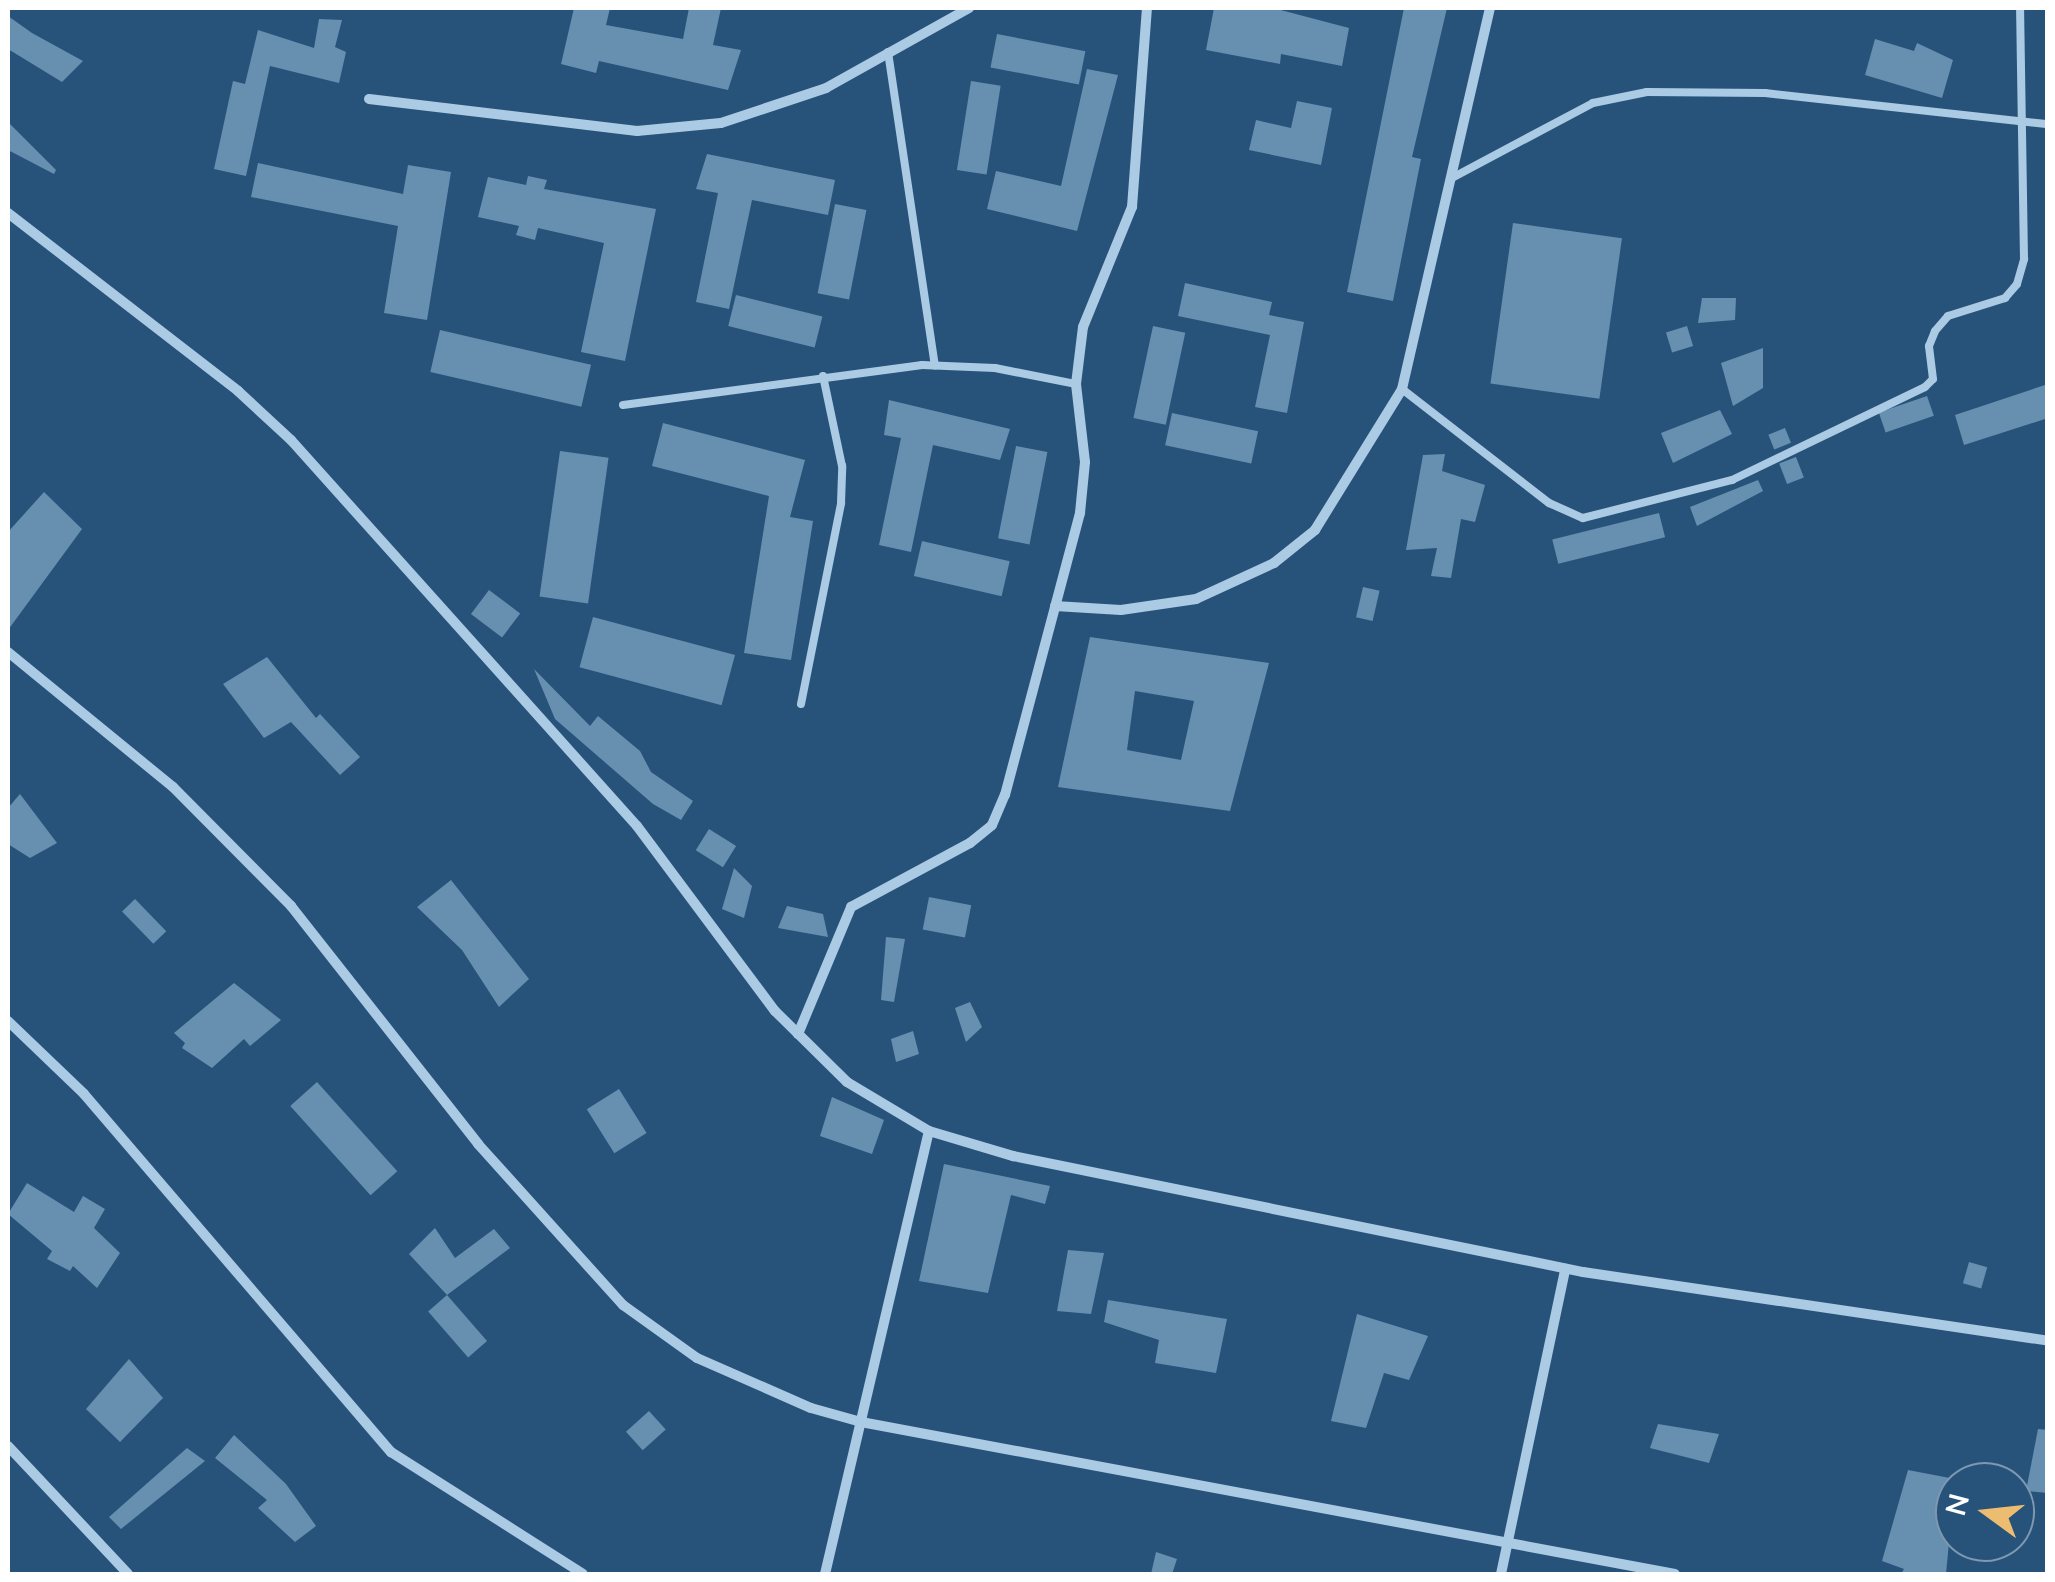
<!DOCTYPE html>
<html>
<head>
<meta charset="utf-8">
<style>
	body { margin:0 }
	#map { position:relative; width:2055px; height:1582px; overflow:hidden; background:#27537b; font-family:"Nunito Sans",sans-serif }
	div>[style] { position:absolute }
	.building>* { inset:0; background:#678fb0; transform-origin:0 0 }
	.service>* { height:8px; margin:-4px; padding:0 4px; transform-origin:4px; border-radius:4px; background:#abcae4 }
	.minor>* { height:10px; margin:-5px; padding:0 5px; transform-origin:5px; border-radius:5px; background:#abcae4 }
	span { translate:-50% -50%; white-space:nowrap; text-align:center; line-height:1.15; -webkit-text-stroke:10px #27537b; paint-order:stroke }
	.frame { position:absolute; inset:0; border:10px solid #fff; pointer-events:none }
	.north { position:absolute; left:1935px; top:1462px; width:100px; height:100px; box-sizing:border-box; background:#27537b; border:2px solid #7d98b0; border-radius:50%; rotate:285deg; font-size:28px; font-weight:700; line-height:40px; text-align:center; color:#fff }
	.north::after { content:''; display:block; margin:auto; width:35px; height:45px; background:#ecbd70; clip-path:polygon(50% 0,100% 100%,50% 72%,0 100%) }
</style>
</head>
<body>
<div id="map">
	<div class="building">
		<div style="clip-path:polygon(574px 8px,610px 8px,606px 25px,683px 39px,689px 8px,721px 8px,713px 45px,741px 50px,728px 90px,599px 61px,596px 73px,561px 64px)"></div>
		<div style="clip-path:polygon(1214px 8px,1273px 8px,1349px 28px,1342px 66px,1281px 54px,1280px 64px,1206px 50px)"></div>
		<div style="clip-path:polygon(1404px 8px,1447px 8px,1412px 157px,1421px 159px,1393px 301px,1347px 292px)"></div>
		<div style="clip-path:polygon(8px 16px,32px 33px,83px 61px,62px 82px,8px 49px)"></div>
		<div style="clip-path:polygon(319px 19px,342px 20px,335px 47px,346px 52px,339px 83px,270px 66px,246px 176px,214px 169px,233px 81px,245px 84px,258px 30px,314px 48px)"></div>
		<div style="left:997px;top:34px;width:90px;height:34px;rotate:11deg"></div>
		<div style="clip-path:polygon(1875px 39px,1914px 51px,1917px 43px,1953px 60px,1942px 98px,1865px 75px)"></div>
		<div style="clip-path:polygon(1087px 69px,1118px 75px,1077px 231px,987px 209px,996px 171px,1061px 186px)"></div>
		<div style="left:971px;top:81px;width:30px;height:90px;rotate:9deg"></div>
		<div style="clip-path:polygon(1297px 101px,1332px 108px,1321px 165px,1249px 150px,1256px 120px,1291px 128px)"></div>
		<div style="clip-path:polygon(8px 122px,56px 170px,54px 174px,8px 150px)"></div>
		<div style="clip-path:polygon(707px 154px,835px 180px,828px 215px,752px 200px,729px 309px,696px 302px,718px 193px,696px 189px)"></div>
		<div style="clip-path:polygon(258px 163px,403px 194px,408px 165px,451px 172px,427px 320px,384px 313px,398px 226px,251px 197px)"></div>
		<div style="clip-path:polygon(528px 176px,547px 180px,544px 189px,656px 209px,625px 361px,581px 352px,604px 243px,538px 228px,535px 240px,516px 235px,519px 226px,478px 217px,488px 177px,526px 185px)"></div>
		<div style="left:835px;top:204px;width:32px;height:91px;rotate:11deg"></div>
		<div style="left:1513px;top:223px;width:110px;height:162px;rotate:8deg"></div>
		<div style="clip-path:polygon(1185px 283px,1272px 302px,1269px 315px,1304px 322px,1287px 413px,1255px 407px,1270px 335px,1178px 316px)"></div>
		<div style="left:736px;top:295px;width:89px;height:32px;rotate:14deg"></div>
		<div style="clip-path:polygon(1702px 298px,1736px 298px,1735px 320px,1698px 323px)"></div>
		<div style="left:1153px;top:326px;width:33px;height:94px;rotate:12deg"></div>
		<div style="left:1687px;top:326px;width:21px;height:22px;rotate:73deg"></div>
		<div style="left:440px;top:330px;width:155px;height:43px;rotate:13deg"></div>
		<div style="clip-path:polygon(1763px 348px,1763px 388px,1733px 406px,1721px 363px)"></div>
		<div style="clip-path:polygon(2048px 384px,2048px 418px,1964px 445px,1955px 415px)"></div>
		<div style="left:1927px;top:396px;width:21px;height:51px;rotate:71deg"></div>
		<div style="clip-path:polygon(889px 400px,1010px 429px,1000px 460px,933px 445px,911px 552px,879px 545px,901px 438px,884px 435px)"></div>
		<div style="clip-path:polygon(1720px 410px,1732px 434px,1673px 463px,1661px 433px)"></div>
		<div style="left:1172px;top:413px;width:88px;height:33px;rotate:12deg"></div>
		<div style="clip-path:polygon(663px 423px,805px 460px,790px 517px,813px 521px,791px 660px,744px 653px,769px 496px,652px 466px)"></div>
		<div style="left:1785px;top:428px;width:16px;height:18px;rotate:68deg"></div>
		<div style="left:1016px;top:446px;width:32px;height:94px;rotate:11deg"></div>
		<div style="left:560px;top:451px;width:49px;height:147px;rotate:8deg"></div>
		<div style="clip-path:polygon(1445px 454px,1442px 471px,1485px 485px,1475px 522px,1461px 519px,1451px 578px,1431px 576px,1437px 548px,1406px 550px,1423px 455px)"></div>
		<div style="left:1796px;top:457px;width:22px;height:18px;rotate:69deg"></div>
		<div style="clip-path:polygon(1758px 480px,1763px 491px,1697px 526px,1690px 507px)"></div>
		<div style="clip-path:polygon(44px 492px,82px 529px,8px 630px,8px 532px)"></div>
		<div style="left:1659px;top:513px;width:25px;height:110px;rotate:76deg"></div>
		<div style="left:922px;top:541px;width:90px;height:36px;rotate:13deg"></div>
		<div style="left:1363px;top:587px;width:17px;height:31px;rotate:13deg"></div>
		<div style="left:489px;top:590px;width:39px;height:30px;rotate:37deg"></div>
		<div style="left:593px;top:617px;width:147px;height:52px;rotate:15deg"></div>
		<div style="clip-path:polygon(evenodd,1090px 637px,1269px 663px,1230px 811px,1058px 787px,1090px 637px,1135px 691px,1194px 701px,1181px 760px,1127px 750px,1135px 691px)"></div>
		<div style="clip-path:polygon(267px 657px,316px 718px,320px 714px,360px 757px,340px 775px,291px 722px,264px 738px,223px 684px)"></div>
		<div style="clip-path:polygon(534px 669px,590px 726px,598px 716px,640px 751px,651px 772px,693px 801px,681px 820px,653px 804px,555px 719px)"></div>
		<div style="clip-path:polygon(20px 794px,57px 843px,30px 858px,8px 844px,8px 808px)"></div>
		<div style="left:709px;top:829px;width:32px;height:25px;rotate:32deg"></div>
		<div style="clip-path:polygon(734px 868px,752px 886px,744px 918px,722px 909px)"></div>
		<div style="clip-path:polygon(451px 880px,529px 979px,499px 1007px,462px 950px,417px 907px)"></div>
		<div style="left:929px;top:897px;width:43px;height:33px;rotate:11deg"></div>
		<div style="left:135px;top:899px;width:45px;height:18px;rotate:46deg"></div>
		<div style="clip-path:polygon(787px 906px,823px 914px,828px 937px,778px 928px)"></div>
		<div style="clip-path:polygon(886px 937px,905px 939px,894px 1002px,881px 1000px)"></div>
		<div style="clip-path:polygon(234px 983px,281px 1020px,250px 1046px,244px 1039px,212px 1068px,182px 1048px,185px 1043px,174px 1033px)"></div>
		<div style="clip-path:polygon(970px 1002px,982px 1027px,966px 1042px,955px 1008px)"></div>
		<div style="clip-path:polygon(913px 1031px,919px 1054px,896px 1062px,891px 1039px)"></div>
		<div style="left:317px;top:1082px;width:120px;height:36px;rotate:48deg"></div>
		<div style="left:619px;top:1089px;width:52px;height:38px;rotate:58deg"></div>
		<div style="clip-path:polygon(832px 1097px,884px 1120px,872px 1154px,820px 1136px)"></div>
		<div style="clip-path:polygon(944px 1164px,1050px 1186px,1045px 1204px,1011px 1195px,988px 1293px,919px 1281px)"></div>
		<div style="clip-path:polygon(27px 1183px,74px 1212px,83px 1196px,105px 1209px,94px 1228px,120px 1253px,97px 1288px,73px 1266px,70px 1271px,47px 1259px,52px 1251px,8px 1214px)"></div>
		<div style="clip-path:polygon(435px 1228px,455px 1258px,494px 1229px,510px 1248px,447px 1295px,409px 1254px)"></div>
		<div style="clip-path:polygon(1068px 1250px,1104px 1253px,1091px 1314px,1057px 1311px)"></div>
		<div style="left:1969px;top:1262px;width:19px;height:22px;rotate:16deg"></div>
		<div style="left:447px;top:1295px;width:61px;height:25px;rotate:49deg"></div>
		<div style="clip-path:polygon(1108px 1300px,1227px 1319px,1216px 1373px,1155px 1363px,1159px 1340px,1104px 1322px)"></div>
		<div style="clip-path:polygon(1357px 1314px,1428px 1336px,1409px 1380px,1384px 1373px,1366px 1428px,1331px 1421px)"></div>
		<div style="clip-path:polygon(129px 1359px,163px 1398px,120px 1442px,86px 1409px)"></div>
		<div style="left:649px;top:1411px;width:25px;height:31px;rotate:48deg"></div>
		<div style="clip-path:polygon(1658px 1424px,1719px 1434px,1709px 1463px,1650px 1448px)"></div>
		<div style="clip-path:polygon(2038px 1429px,2048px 1430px,2048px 1493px,2026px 1491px)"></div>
		<div style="clip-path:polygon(234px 1435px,286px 1484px,316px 1526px,295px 1542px,258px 1508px,267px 1500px,215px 1458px)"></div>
		<div style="clip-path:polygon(187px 1448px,205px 1461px,121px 1529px,109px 1517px)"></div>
		<div style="clip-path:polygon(1908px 1470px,1955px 1479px,1946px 1574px,1901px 1574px,1904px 1569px,1882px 1561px)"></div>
		<div style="clip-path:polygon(1156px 1552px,1177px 1559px,1172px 1574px,1151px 1574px)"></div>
	</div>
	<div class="service">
		<div style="left:888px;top:52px;width:317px;rotate:81.5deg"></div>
		<div style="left:1450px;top:179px;width:162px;rotate:-28deg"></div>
		<div style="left:1593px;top:103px;width:55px;rotate:-11.5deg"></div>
		<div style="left:1647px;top:92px;width:118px;rotate:0.5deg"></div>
		<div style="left:1765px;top:93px;width:285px;rotate:6.3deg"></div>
		<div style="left:1402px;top:389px;width:186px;rotate:37.8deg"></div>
		<div style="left:1549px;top:503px;width:37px;rotate:24deg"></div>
		<div style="left:1583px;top:518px;width:154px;rotate:-14.3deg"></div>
		<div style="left:1732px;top:480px;width:214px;rotate:-25.7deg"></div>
		<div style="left:1925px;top:387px;width:11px;rotate:-45deg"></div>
		<div style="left:1933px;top:379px;width:33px;rotate:-97deg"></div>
		<div style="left:1929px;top:346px;width:16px;rotate:-68deg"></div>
		<div style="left:1935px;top:331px;width:20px;rotate:-49deg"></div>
		<div style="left:1948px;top:316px;width:60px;rotate:-17.5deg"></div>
		<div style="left:2005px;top:298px;width:18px;rotate:-49deg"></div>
		<div style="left:2017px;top:284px;width:26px;rotate:-74deg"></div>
		<div style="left:2024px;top:259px;width:251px;rotate:-90.9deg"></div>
		<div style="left:623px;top:405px;width:302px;rotate:-7.6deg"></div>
		<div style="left:922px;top:365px;width:73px;rotate:2.4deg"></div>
		<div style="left:995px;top:368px;width:83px;rotate:11.2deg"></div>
		<div style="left:801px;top:704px;width:205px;rotate:-78.7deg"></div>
		<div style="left:841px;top:503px;width:37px;rotate:-88deg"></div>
		<div style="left:842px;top:466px;width:92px;rotate:-101.9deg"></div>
	</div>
	<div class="minor">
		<div style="left:369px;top:99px;width:270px;rotate:6.8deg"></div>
		<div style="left:637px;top:131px;width:84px;rotate:-5.4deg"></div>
		<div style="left:721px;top:123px;width:111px;rotate:-18.4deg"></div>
		<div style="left:826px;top:88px;width:164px;rotate:-29.2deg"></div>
		<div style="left:8px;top:213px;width:291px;rotate:37.7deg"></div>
		<div style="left:238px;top:391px;width:72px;rotate:42.8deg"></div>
		<div style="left:291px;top:440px;width:518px;rotate:48.13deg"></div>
		<div style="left:637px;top:826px;width:231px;rotate:53.3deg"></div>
		<div style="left:775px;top:1011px;width:101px;rotate:44.6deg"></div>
		<div style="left:847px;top:1082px;width:96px;rotate:30.9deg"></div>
		<div style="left:929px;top:1131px;width:88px;rotate:16.6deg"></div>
		<div style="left:1013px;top:1156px;width:582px;rotate:11.5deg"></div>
		<div style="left:1583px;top:1272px;width:470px;rotate:8.4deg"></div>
		<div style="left:1055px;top:606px;width:66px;rotate:3.5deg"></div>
		<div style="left:1121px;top:610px;width:76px;rotate:-8.3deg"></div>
		<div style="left:1196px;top:599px;width:86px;rotate:-24.8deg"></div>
		<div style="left:1274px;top:563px;width:53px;rotate:-38.8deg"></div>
		<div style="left:1315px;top:530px;width:166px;rotate:-58.3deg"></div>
		<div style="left:1402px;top:389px;width:391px;rotate:-77deg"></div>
		<div style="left:8px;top:652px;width:213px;rotate:39.3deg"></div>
		<div style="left:173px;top:787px;width:168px;rotate:45.2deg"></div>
		<div style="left:291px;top:906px;width:303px;rotate:51.8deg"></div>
		<div style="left:478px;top:1144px;width:217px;rotate:48deg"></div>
		<div style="left:623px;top:1305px;width:91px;rotate:35.6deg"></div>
		<div style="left:697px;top:1358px;width:124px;rotate:23.7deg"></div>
		<div style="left:811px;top:1408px;width:52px;rotate:15.6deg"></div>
		<div style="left:861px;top:1422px;width:828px;rotate:10.58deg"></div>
		<div style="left:8px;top:1021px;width:105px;rotate:43.8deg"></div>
		<div style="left:84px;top:1094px;width:472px;rotate:49.4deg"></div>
		<div style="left:391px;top:1452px;width:227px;rotate:32.4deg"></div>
		<div style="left:798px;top:1034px;width:138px;rotate:-67.3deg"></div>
		<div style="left:851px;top:907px;width:135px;rotate:-28.3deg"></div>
		<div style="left:970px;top:843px;width:28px;rotate:-39deg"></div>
		<div style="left:992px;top:825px;width:33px;rotate:-67deg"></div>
		<div style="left:1005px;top:795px;width:292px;rotate:-75.1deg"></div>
		<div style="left:1080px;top:513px;width:51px;rotate:-84.4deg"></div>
		<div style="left:1085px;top:462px;width:79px;rotate:-96.6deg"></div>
		<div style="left:1076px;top:384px;width:57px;rotate:-83deg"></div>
		<div style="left:1083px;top:327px;width:130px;rotate:-67.8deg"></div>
		<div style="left:1132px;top:207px;width:200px;rotate:-85.7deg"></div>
		<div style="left:8px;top:1446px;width:175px;rotate:46.8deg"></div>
		<div style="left:825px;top:1574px;width:455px;rotate:-76.8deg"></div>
		<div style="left:1501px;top:1574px;width:312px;rotate:-78.1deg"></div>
	</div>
	<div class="frame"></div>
	<div class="north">N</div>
</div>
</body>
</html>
